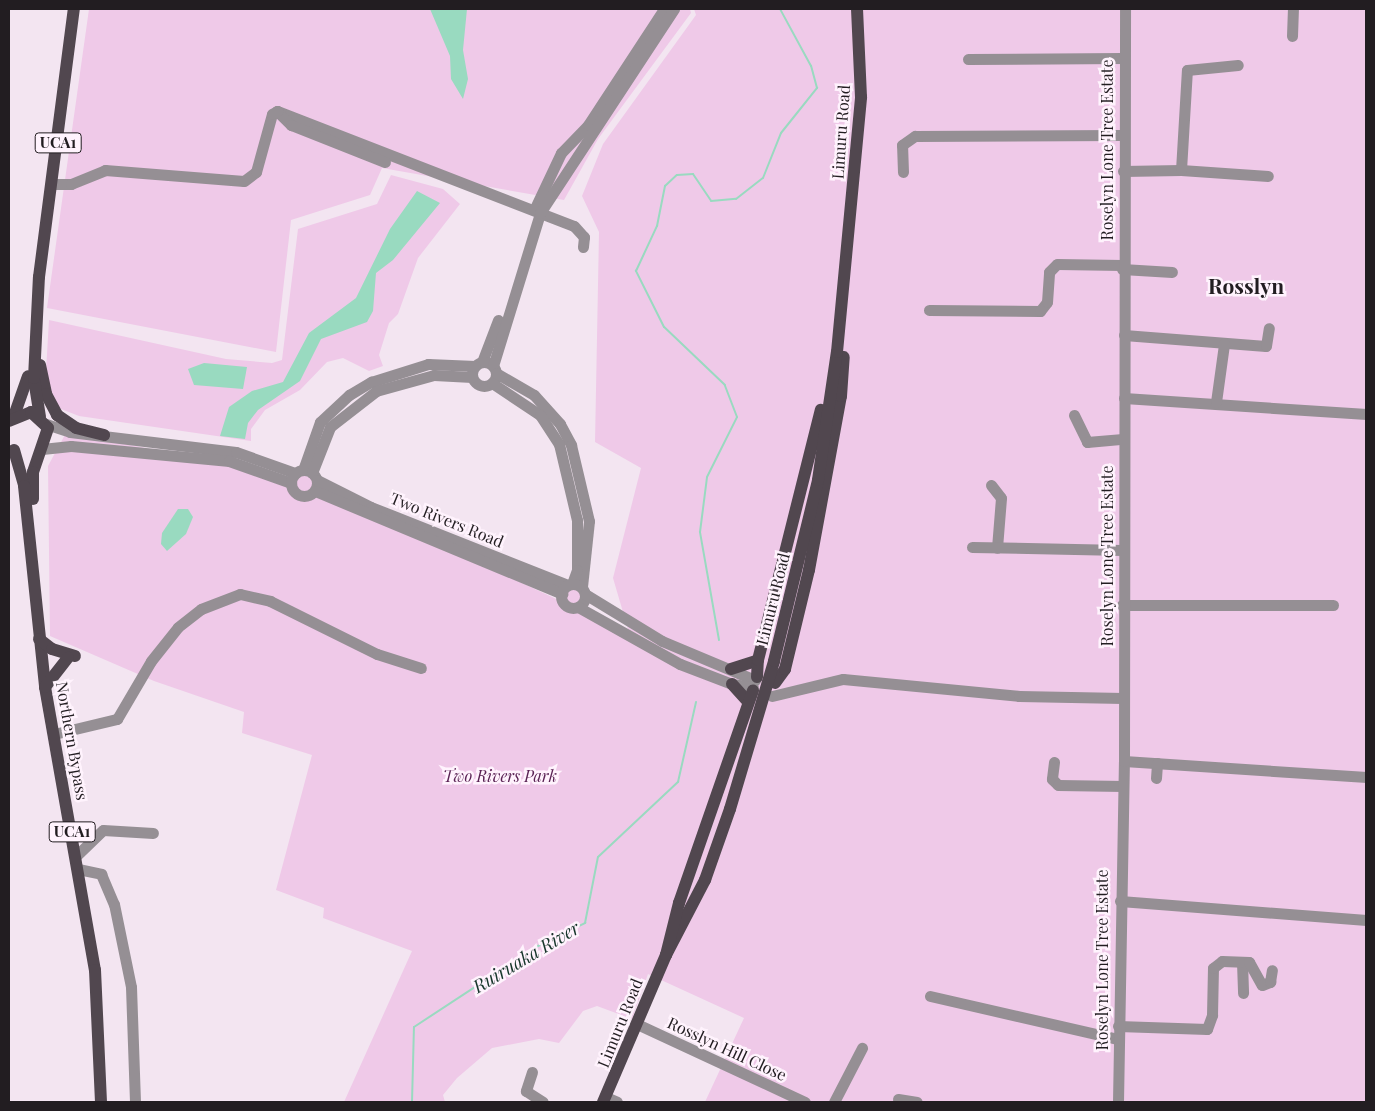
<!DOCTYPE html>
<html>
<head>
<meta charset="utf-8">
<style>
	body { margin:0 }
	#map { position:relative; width:1375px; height:1111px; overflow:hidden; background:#f3e5f1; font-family:"Playfair Display",serif }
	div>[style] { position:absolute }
	.green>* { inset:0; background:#efc9e8 }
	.water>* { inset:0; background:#99dac0 }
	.stream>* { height:2px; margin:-1px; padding:0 1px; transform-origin:1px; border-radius:1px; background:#99dac0 }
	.minor>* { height:11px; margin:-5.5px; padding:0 5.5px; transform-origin:5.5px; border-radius:5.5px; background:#958f94 }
	.minor>.ring { margin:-5.5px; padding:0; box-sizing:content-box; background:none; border:11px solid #958f94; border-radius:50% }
	.major>* { height:12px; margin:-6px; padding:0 6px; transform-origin:6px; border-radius:6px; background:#51474f }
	span { translate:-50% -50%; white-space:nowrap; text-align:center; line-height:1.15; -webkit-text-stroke:5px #fff3fd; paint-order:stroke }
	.shield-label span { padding:1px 4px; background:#fff3fd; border:1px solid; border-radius:4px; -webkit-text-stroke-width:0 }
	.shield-label { font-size:15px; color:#221d21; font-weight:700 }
	.street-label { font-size:16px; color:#221d21 }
	.park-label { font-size:16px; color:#5a2254; font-style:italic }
	.water-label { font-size:18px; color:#16352a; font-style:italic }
	.district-label { font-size:21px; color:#221d21; font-weight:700 }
	.frame { position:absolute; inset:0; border:10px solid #221d21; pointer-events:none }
</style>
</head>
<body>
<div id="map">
	<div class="green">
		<div style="clip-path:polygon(89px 9px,690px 9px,691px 13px,598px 139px,564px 200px,382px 168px,370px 195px,291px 220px,276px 352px,47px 308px)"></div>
		<div style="clip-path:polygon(694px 9px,1366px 9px,1366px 1102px,705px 1102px,744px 1018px,648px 974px,632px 1019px,597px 1006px,583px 1011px,559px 1043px,539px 1039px,492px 1048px,457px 1078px,443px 1095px,445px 1102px,344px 1102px,412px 951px,323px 918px,324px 908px,276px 890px,312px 755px,242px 733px,244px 712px,154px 681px,50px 636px,48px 466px,67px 431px,293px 480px,296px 475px,309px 473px,314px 486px,565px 603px,564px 590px,577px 585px,584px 598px,580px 604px,630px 636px,613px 578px,641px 468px,595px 442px,599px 232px,582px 196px,603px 144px,696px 15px)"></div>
		<div style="clip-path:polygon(391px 175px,443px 189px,460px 204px,418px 258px,398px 314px,389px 323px,379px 355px,383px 366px,369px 371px,343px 358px,327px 362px,300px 390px,265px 410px,251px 429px,251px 441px,79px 416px,61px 409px,52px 399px,46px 371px,49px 320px,226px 359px,272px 363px,282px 360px,298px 229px,377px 204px)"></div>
	</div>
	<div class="water">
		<div style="clip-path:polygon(430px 9px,467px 9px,463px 50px,468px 79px,463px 99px,451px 79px,450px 56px)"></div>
		<div style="clip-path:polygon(417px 191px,440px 203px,393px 260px,376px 273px,373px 311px,367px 322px,321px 339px,300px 381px,258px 410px,248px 423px,245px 439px,220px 436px,229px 407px,252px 391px,283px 382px,309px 333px,356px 298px,390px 229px)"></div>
		<div style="clip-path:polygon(204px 363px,247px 367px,243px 389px,194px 385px,188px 369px)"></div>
		<div style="clip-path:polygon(178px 509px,188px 509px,193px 517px,186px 534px,167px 551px,161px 544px,162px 533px)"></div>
	</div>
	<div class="stream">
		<div style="left:719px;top:640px;width:110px;rotate:-100deg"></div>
		<div style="left:700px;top:532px;width:55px;rotate:-82.7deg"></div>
		<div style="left:707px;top:477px;width:67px;rotate:-63.4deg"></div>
		<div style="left:737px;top:417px;width:34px;rotate:-111deg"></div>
		<div style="left:725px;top:385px;width:84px;rotate:-136.4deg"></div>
		<div style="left:664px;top:327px;width:63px;rotate:-116.6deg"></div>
		<div style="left:636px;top:271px;width:50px;rotate:-65deg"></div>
		<div style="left:657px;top:226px;width:41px;rotate:-78.7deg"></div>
		<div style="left:665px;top:186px;width:16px;rotate:-43deg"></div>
		<div style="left:677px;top:175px;width:16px;rotate:-4deg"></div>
		<div style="left:693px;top:174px;width:32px;rotate:56deg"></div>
		<div style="left:711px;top:201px;width:25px;rotate:-5deg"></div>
		<div style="left:736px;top:199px;width:34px;rotate:-38deg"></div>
		<div style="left:763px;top:178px;width:48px;rotate:-68.2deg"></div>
		<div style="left:781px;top:133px;width:58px;rotate:-51.3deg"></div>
		<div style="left:817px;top:88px;width:23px;rotate:-105deg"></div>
		<div style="left:811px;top:66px;width:65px;rotate:-118.5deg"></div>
		<div style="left:412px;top:1102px;width:75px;rotate:-88.5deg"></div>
		<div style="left:414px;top:1027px;width:146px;rotate:-33.3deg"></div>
		<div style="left:536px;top:947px;width:55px;rotate:-26.1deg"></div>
		<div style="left:585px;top:923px;width:67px;rotate:-78.9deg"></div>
		<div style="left:598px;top:857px;width:110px;rotate:-43.2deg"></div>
		<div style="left:678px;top:782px;width:82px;rotate:-77.3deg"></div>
	</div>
	<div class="minor">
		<div style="left:1292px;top:36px;width:27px;rotate:-88deg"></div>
		<div style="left:968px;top:59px;width:155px;rotate:-0.4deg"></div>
		<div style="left:277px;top:111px;width:318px;rotate:21.2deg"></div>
		<div style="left:574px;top:226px;width:15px;rotate:48deg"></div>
		<div style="left:584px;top:237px;width:10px;rotate:96deg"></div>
		<div style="left:277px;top:111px;width:20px;rotate:45deg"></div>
		<div style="left:291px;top:125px;width:101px;rotate:21.5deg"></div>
		<div style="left:1181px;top:170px;width:87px;rotate:3.9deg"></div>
		<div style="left:1123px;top:171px;width:58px;rotate:-1deg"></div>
		<div style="left:1181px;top:170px;width:100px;rotate:-86.6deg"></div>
		<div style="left:1187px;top:70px;width:51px;rotate:-5.6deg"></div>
		<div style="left:903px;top:172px;width:27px;rotate:-92deg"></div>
		<div style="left:902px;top:145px;width:16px;rotate:-35deg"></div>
		<div style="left:915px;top:136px;width:206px;rotate:-0.3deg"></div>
		<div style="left:52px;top:184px;width:19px"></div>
		<div style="left:71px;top:184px;width:37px;rotate:-22deg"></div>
		<div style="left:105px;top:170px;width:139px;rotate:4.5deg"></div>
		<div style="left:244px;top:181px;width:15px;rotate:-37deg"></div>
		<div style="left:256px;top:172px;width:60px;rotate:-74.6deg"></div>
		<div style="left:272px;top:114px;width:6px;rotate:-31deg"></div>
		<div style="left:534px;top:210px;width:63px;rotate:-64.7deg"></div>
		<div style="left:561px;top:153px;width:39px;rotate:-46deg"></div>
		<div style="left:588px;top:125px;width:139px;rotate:-56.8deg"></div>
		<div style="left:1122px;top:269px;width:50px;rotate:3.4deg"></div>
		<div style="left:929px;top:310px;width:111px;rotate:0.5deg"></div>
		<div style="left:1040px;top:311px;width:11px;rotate:-52deg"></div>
		<div style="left:1047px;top:302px;width:30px;rotate:-86deg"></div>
		<div style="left:1049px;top:272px;width:11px;rotate:-45deg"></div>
		<div style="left:1057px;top:264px;width:65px;rotate:0.9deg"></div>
		<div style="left:1124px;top:335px;width:142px;rotate:4.4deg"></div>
		<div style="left:1266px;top:346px;width:18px;rotate:-81deg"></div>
		<div style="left:482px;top:362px;width:45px;rotate:-69.1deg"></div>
		<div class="ring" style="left:472px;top:362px;width:13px;height:13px"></div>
		<div style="left:493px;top:366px;width:160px;rotate:-72.9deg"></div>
		<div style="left:540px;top:213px;width:244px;rotate:-56.7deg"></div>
		<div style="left:496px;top:373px;width:44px;rotate:30.1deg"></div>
		<div style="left:534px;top:395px;width:39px;rotate:48deg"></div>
		<div style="left:560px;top:424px;width:24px;rotate:62deg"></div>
		<div style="left:571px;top:445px;width:78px;rotate:76.7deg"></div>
		<div style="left:589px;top:521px;width:66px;rotate:96.1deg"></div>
		<div style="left:492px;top:383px;width:58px;rotate:33.7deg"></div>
		<div style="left:540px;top:415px;width:35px;rotate:57deg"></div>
		<div style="left:559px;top:444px;width:78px;rotate:76.7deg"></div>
		<div style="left:577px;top:520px;width:50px;rotate:90deg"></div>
		<div style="left:577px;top:570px;width:15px;rotate:110deg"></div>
		<div style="left:1124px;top:398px;width:243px;rotate:3.8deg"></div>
		<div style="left:1216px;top:402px;width:59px;rotate:-82.1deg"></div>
		<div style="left:1074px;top:415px;width:30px;rotate:64deg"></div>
		<div style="left:1087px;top:442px;width:36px;rotate:-5deg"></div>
		<div style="left:46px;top:424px;width:25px;rotate:18deg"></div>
		<div style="left:70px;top:432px;width:167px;rotate:6.9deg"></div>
		<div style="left:236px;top:452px;width:63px;rotate:19.6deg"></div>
		<div style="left:42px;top:449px;width:29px;rotate:-6deg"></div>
		<div style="left:71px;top:446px;width:159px;rotate:5.4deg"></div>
		<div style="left:229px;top:461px;width:66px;rotate:19.5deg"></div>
		<div class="ring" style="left:291px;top:470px;width:15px;height:15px"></div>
		<div style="left:303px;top:470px;width:51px;rotate:-70.5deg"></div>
		<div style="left:320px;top:422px;width:40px;rotate:-43deg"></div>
		<div style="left:349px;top:395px;width:26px;rotate:-31deg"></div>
		<div style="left:371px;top:382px;width:60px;rotate:-17.5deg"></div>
		<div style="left:428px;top:364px;width:47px;rotate:2.4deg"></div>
		<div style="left:312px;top:473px;width:49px;rotate:-68.6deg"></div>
		<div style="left:330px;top:427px;width:58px;rotate:-38deg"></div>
		<div style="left:376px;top:391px;width:60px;rotate:-15.4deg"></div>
		<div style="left:434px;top:375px;width:38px;rotate:3deg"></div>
		<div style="left:317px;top:480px;width:60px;rotate:26.6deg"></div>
		<div style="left:371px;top:507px;width:212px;rotate:21.6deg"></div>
		<div style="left:991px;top:485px;width:16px;rotate:52deg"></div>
		<div style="left:1001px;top:498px;width:50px;rotate:94.6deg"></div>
		<div style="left:315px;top:491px;width:268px;rotate:22.6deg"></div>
		<div style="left:972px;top:547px;width:150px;rotate:1.1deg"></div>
		<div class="ring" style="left:561px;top:584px;width:13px;height:13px"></div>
		<div style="left:585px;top:594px;width:90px;rotate:31.4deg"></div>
		<div style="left:662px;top:641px;width:101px;rotate:22.8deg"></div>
		<div style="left:1122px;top:605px;width:211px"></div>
		<div style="left:578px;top:607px;width:117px;rotate:29.2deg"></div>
		<div style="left:680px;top:664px;width:56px;rotate:21deg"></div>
		<div style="left:732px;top:684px;width:21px;rotate:8deg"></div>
		<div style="left:772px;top:696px;width:73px;rotate:-13.5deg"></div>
		<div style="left:843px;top:679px;width:177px;rotate:5.5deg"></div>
		<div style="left:1019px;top:696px;width:104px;rotate:1.1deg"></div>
		<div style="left:54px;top:734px;width:65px;rotate:-13.4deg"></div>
		<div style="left:117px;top:719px;width:67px;rotate:-59.6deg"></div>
		<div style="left:151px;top:661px;width:43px;rotate:-51.5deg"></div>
		<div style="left:178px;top:627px;width:29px;rotate:-38deg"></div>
		<div style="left:201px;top:609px;width:42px;rotate:-21deg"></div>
		<div style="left:240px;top:594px;width:31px;rotate:13deg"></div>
		<div style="left:270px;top:601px;width:119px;rotate:26.4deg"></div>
		<div style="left:377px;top:654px;width:46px;rotate:17.7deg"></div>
		<div style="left:1124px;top:761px;width:243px;rotate:3.8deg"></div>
		<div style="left:1054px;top:762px;width:17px;rotate:97deg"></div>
		<div style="left:1052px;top:779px;width:8px;rotate:45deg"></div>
		<div style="left:1058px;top:785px;width:65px;rotate:0.9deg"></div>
		<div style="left:1156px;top:778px;width:15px;rotate:-86deg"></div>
		<div style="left:76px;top:856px;width:37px;rotate:-44deg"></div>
		<div style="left:103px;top:830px;width:50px;rotate:3.4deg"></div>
		<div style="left:78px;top:869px;width:24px;rotate:12deg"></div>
		<div style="left:101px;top:874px;width:33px;rotate:67deg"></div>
		<div style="left:114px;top:904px;width:85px;rotate:78.4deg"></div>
		<div style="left:131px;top:987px;width:115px;rotate:88deg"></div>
		<div style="left:1120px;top:901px;width:247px;rotate:4.4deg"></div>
		<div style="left:1242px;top:962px;width:31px;rotate:88deg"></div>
		<div style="left:930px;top:996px;width:193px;rotate:12.9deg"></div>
		<div style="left:637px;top:1024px;width:185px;rotate:24.9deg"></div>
		<div style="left:1118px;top:1026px;width:89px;rotate:1.9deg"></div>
		<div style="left:1207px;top:1029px;width:15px;rotate:-70deg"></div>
		<div style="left:1212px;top:1015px;width:47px;rotate:-88.8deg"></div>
		<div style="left:1213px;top:968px;width:11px;rotate:-38deg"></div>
		<div style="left:1222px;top:961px;width:27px;rotate:2deg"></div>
		<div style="left:1249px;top:962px;width:26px;rotate:61deg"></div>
		<div style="left:1262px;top:985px;width:9px;rotate:-21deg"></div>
		<div style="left:1270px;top:982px;width:12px;rotate:-81deg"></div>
		<div style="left:532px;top:1072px;width:20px;rotate:108deg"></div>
		<div style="left:526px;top:1091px;width:20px;rotate:33deg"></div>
		<div style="left:606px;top:1097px;width:12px;rotate:24deg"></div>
		<div style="left:898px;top:1099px;width:19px;rotate:9deg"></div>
		<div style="left:834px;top:1102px;width:61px;rotate:-62.6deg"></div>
		<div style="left:1118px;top:1102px;width:341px;rotate:-89deg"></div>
		<div style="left:1124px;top:761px;width:752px;rotate:-89.92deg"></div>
	</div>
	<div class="major">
		<div style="left:40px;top:365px;width:30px;rotate:78deg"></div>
		<div style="left:46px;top:394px;width:24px;rotate:62deg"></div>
		<div style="left:57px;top:415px;width:23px;rotate:34deg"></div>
		<div style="left:76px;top:428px;width:29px;rotate:14deg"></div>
		<div style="left:14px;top:416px;width:42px;rotate:-70.7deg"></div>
		<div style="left:40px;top:417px;width:39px;rotate:-99deg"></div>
		<div style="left:34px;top:378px;width:101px;rotate:-87.2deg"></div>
		<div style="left:39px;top:277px;width:270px;rotate:-82.6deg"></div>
		<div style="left:9px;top:421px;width:24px;rotate:-22deg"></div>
		<div style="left:31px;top:412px;width:23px;rotate:43deg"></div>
		<div style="left:48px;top:428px;width:46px;rotate:108.8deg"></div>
		<div style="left:33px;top:472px;width:27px;rotate:90deg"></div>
		<div style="left:14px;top:450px;width:37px;rotate:74deg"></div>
		<div style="left:24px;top:486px;width:202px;rotate:84deg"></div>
		<div style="left:45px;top:687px;width:287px;rotate:80deg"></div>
		<div style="left:95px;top:970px;width:132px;rotate:87.4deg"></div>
		<div style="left:39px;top:639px;width:16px;rotate:38deg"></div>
		<div style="left:52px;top:649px;width:24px;rotate:17deg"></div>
		<div style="left:731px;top:669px;width:28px;rotate:-18deg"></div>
		<div style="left:757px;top:677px;width:17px;rotate:-87deg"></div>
		<div style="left:758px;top:660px;width:258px;rotate:-75.9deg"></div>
		<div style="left:775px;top:683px;width:17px;rotate:-54deg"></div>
		<div style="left:785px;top:669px;width:102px;rotate:-76.4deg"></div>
		<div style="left:809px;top:570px;width:177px;rotate:-79.6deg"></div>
		<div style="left:841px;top:396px;width:39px;rotate:-86deg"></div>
		<div style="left:732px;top:684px;width:24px;rotate:48deg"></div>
		<div style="left:45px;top:687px;width:37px;rotate:-52deg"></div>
		<div style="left:666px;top:955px;width:85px;rotate:-62.5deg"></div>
		<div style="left:705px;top:880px;width:75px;rotate:-70.6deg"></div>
		<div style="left:730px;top:809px;width:154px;rotate:-73.4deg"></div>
		<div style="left:774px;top:661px;width:186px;rotate:-76.3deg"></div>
		<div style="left:818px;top:480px;width:129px;rotate:-81.6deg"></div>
		<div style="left:837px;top:352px;width:256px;rotate:-84.6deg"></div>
		<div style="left:861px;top:97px;width:88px;rotate:-92.6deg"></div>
		<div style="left:603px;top:1102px;width:160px;rotate:-66.8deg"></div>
		<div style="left:666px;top:955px;width:54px;rotate:-76deg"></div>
		<div style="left:679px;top:903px;width:225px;rotate:-70.8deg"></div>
	</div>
	<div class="shield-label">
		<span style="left:58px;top:143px">UCA1</span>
		<span style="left:72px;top:832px">UCA1</span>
	</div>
	<div class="street-label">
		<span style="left:841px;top:132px;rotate:-86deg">Limuru Road</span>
		<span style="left:1107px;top:150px;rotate:-90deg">Roselyn Lone Tree Estate</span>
		<span style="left:447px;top:520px;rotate:22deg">Two Rivers Road</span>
		<span style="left:1107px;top:556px;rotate:-90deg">Roselyn Lone Tree Estate</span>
		<span style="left:773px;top:599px;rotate:-76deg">Limuru Road</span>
		<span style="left:72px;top:741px;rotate:80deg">Northern Bypass</span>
		<span style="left:1102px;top:960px;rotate:-90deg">Roselyn Lone Tree Estate</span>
		<span style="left:620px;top:1023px;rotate:-68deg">Limuru Road</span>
		<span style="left:727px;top:1049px;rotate:25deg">Rosslyn Hill Close</span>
	</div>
	<div class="park-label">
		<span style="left:500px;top:776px">Two Rivers Park</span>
	</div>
	<div class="water-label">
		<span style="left:526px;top:957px;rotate:-31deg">Ruiruaka River</span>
	</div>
	<div class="district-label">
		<span style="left:1246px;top:285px">Rosslyn</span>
	</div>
	<div class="frame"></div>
</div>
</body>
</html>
